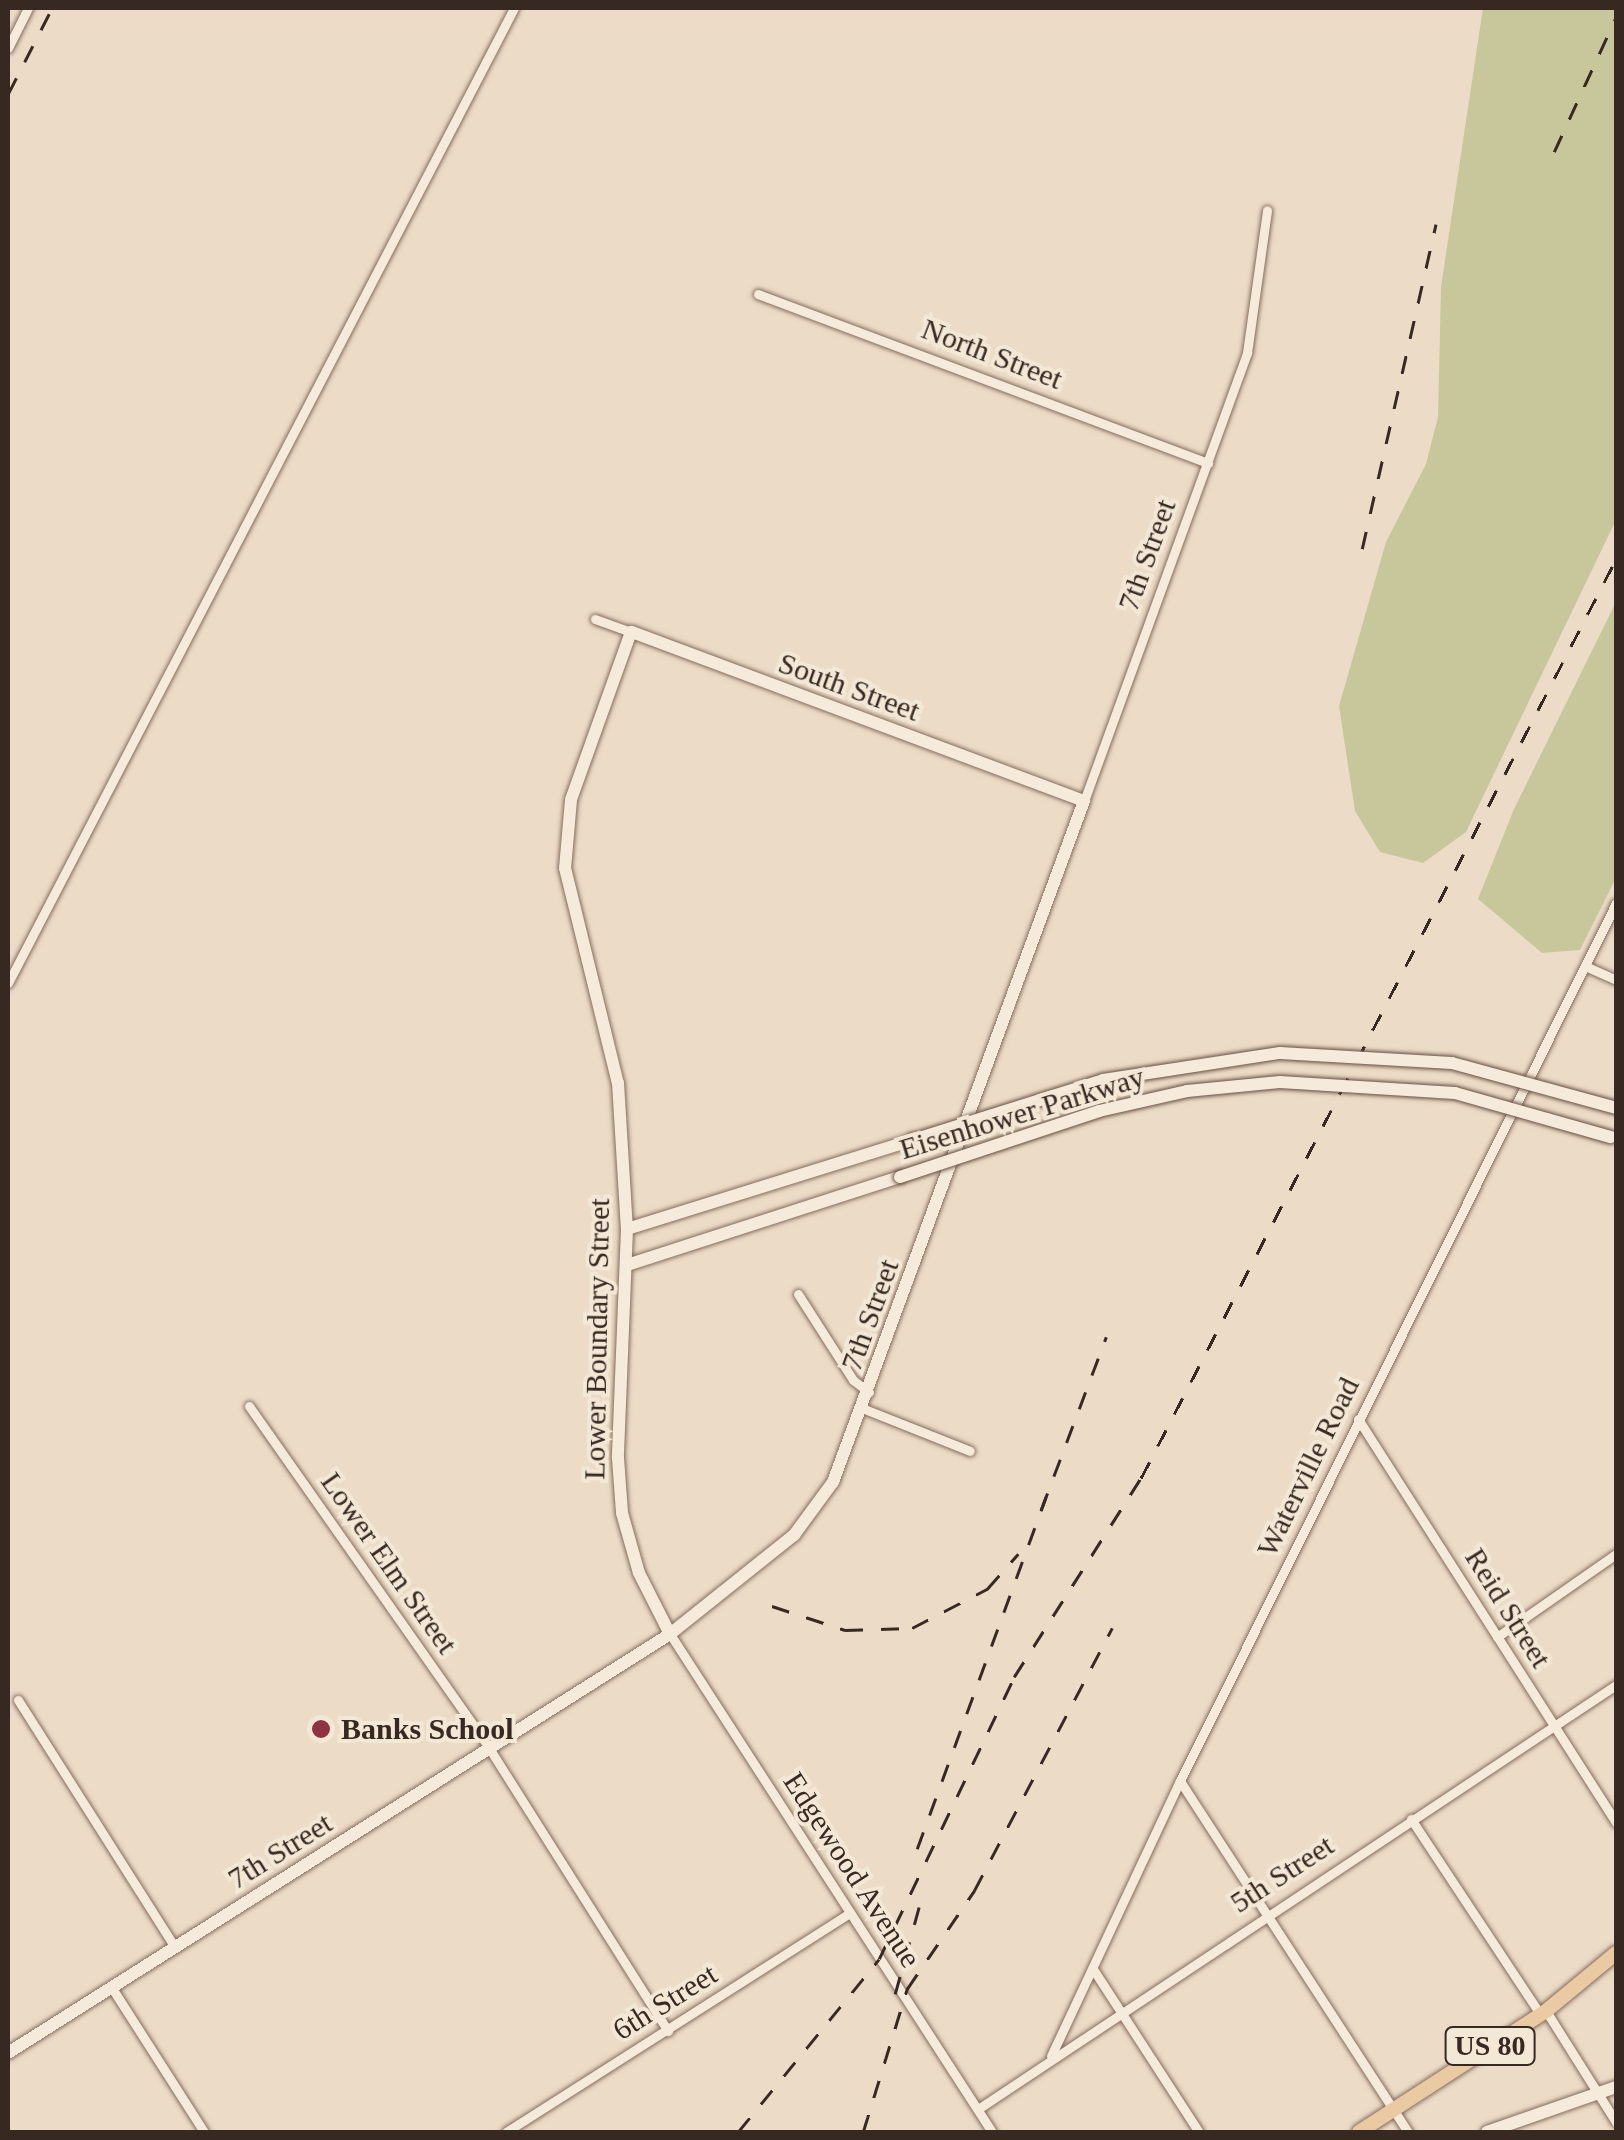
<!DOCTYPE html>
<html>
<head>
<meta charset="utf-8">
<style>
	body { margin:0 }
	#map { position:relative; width:1624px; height:2140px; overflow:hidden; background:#ebdbc7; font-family:"Times New Roman",serif }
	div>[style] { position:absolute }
	.green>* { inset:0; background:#c8c79c }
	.roads { filter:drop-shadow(0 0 2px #856d5e) drop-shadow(0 0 2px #856d5e) }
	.street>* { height:9px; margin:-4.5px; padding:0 4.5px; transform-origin:4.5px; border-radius:4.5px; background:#f6eada }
	.secondary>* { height:12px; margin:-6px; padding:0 6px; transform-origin:6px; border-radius:6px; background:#f6eada }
	.primary>* { height:14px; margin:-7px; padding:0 7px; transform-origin:7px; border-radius:7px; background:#eacaa3 }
	.rail>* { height:2.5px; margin-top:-1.25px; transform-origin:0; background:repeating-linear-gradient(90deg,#372821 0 18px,transparent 0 36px) }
	.bridges { filter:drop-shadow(0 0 2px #674f41) drop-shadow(0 0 2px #674f41) }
	.secondary-bridge>* { height:12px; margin:-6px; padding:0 6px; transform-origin:6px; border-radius:6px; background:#f6eada }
	.dots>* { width:28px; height:28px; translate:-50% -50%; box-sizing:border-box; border:5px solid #f3e7d6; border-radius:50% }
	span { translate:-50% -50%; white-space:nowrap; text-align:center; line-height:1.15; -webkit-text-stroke:8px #f3e7d6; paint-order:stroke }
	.shield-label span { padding:2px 8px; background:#f3e7d6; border:2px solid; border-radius:8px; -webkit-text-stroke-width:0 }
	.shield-label { font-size:28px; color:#372821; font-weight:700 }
	.street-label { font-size:30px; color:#372821 }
	.poi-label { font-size:30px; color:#372821; font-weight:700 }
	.left { translate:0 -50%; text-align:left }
	.frame { position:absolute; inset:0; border:10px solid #372821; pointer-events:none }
</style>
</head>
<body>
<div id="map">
	<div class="green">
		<div style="clip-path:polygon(1483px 8px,1616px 8px,1616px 520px,1466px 832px,1423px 863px,1380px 852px,1355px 811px,1339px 706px,1386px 542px,1426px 464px,1438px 417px,1441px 287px)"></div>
		<div style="clip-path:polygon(1616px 602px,1616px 878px,1580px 950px,1542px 953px,1478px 899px,1514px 809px)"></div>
	</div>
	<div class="roads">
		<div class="street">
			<div style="left:8px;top:48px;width:45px;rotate:-63.4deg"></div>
			<div style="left:758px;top:294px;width:481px;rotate:20.6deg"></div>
			<div style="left:595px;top:619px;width:38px;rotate:20deg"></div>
			<div style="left:1084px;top:801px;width:477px;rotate:-70deg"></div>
			<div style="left:1247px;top:353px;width:144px;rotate:-82deg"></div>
			<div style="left:1585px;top:966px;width:34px;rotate:24deg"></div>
			<div style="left:8px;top:983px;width:1098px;rotate:-62.57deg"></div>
			<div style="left:798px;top:1294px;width:102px;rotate:57.4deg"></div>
			<div style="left:853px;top:1380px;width:20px;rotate:37deg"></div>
			<div style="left:249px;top:1406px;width:418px;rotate:54.9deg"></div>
			<div style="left:489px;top:1748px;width:335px;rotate:57.7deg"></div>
			<div style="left:862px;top:1408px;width:116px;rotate:21.7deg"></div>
			<div style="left:1358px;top:1419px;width:479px;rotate:57.4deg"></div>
			<div style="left:670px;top:1634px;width:593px;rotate:57.11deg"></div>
			<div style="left:1497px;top:1637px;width:145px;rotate:-34.9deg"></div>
			<div style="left:18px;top:1700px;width:293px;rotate:57.6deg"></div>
			<div style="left:1180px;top:1781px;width:419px;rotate:57deg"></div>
			<div style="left:1411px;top:1819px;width:234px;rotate:56.5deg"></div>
			<div style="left:1093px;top:1969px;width:194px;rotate:57deg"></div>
			<div style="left:112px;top:1988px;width:171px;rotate:57.4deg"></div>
			<div style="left:1546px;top:2011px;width:131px;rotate:57.8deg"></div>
			<div style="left:1051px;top:2056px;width:304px;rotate:-64.9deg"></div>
			<div style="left:1180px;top:1781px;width:980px;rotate:-63.59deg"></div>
			<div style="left:978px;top:2109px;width:766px;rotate:-33.61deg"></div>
			<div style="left:506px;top:2132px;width:408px;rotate:-32.5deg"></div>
		</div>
		<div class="secondary">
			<div style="left:627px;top:1229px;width:300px;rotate:-17.3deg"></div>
			<div style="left:627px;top:1265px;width:287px;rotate:-17.9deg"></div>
			<div style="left:8px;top:2053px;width:783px;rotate:-32.33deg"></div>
			<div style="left:670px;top:1634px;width:159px;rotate:-38.6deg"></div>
			<div style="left:794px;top:1535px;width:66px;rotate:-53.7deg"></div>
			<div style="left:833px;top:1482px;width:726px;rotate:-69.77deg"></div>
			<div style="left:1084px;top:801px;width:483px;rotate:-159.5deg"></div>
			<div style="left:631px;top:632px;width:178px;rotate:109.7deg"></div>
			<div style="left:571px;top:800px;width:68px;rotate:95deg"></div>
			<div style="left:565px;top:868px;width:221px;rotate:76.2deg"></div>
			<div style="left:618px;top:1083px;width:146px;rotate:86.5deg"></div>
			<div style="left:627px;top:1229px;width:229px;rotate:92.3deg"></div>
			<div style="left:618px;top:1458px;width:55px;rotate:85.8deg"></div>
			<div style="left:622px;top:1513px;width:62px;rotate:74.2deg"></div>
			<div style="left:639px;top:1573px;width:68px;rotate:63.1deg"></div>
			<div style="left:1487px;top:2132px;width:137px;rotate:-19.2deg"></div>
		</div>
		<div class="primary">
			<div style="left:1359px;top:2132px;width:223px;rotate:-32.9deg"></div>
			<div style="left:1546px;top:2011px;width:91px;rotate:-39.6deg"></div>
		</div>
	</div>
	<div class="rail">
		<div style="left:8px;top:94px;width:97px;rotate:-62.9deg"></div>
		<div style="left:1554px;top:152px;width:149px;rotate:-65.3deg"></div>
		<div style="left:1362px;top:549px;width:333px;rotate:-77.2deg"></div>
		<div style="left:1041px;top:1510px;width:185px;rotate:-69.4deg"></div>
		<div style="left:772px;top:1606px;width:77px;rotate:18.2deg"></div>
		<div style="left:845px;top:1630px;width:67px;rotate:-1.7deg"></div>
		<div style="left:912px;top:1628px;width:85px;rotate:-27.5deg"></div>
		<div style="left:987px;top:1589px;width:47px;rotate:-48.5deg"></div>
		<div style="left:917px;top:1849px;width:375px;rotate:-69.9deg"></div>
		<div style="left:895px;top:1994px;width:106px;rotate:-74.6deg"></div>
		<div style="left:738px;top:2132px;width:223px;rotate:-50.8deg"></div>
		<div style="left:879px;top:1959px;width:313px;rotate:-64.4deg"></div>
		<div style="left:1014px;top:1677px;width:236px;rotate:-57.5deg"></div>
		<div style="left:1141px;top:1478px;width:1034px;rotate:-62.67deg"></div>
		<div style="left:863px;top:2132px;width:150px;rotate:-72.9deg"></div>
		<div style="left:907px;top:1989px;width:119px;rotate:-55.6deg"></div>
		<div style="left:974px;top:1891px;width:297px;rotate:-62.3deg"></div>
	</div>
	<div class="bridges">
		<div class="secondary-bridge">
			<div style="left:913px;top:1140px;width:199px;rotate:-17.5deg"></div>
			<div style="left:1103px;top:1080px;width:179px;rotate:-8.7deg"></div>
			<div style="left:1280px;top:1053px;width:172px;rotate:3.3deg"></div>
			<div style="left:1452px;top:1063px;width:170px;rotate:15.3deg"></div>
			<div style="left:900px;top:1177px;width:210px;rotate:-18.3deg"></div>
			<div style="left:1099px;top:1111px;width:90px;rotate:-12.8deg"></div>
			<div style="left:1187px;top:1091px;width:93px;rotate:-5.5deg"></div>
			<div style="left:1280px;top:1082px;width:175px;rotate:3.6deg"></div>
			<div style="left:1455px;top:1093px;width:162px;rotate:15.8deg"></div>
		</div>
	</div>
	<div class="dots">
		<div style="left:321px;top:1729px;background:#8f3341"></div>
	</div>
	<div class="shield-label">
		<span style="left:1490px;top:2046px">US 80</span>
	</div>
	<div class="street-label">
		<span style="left:992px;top:354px;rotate:21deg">North Street</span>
		<span style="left:1147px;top:555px;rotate:-70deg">7th Street</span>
		<span style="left:849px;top:687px;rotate:20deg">South Street</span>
		<span style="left:1022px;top:1113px;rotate:-17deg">Eisenhower Parkway</span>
		<span style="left:870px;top:1315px;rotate:-70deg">7th Street</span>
		<span style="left:597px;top:1339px;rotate:-89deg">Lower Boundary Street</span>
		<span style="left:1308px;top:1467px;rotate:-64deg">Waterville Road</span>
		<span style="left:389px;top:1563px;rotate:55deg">Lower Elm Street</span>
		<span style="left:1508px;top:1608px;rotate:58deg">Reid Street</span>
		<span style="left:280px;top:1851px;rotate:-32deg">7th Street</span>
		<span style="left:852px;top:1870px;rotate:57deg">Edgewood Avenue</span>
		<span style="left:1282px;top:1874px;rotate:-33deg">5th Street</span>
		<span style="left:665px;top:2002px;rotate:-32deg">6th Street</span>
	</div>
	<div class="poi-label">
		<span class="left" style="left:341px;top:1729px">Banks School</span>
	</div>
	<div class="frame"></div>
</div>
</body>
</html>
